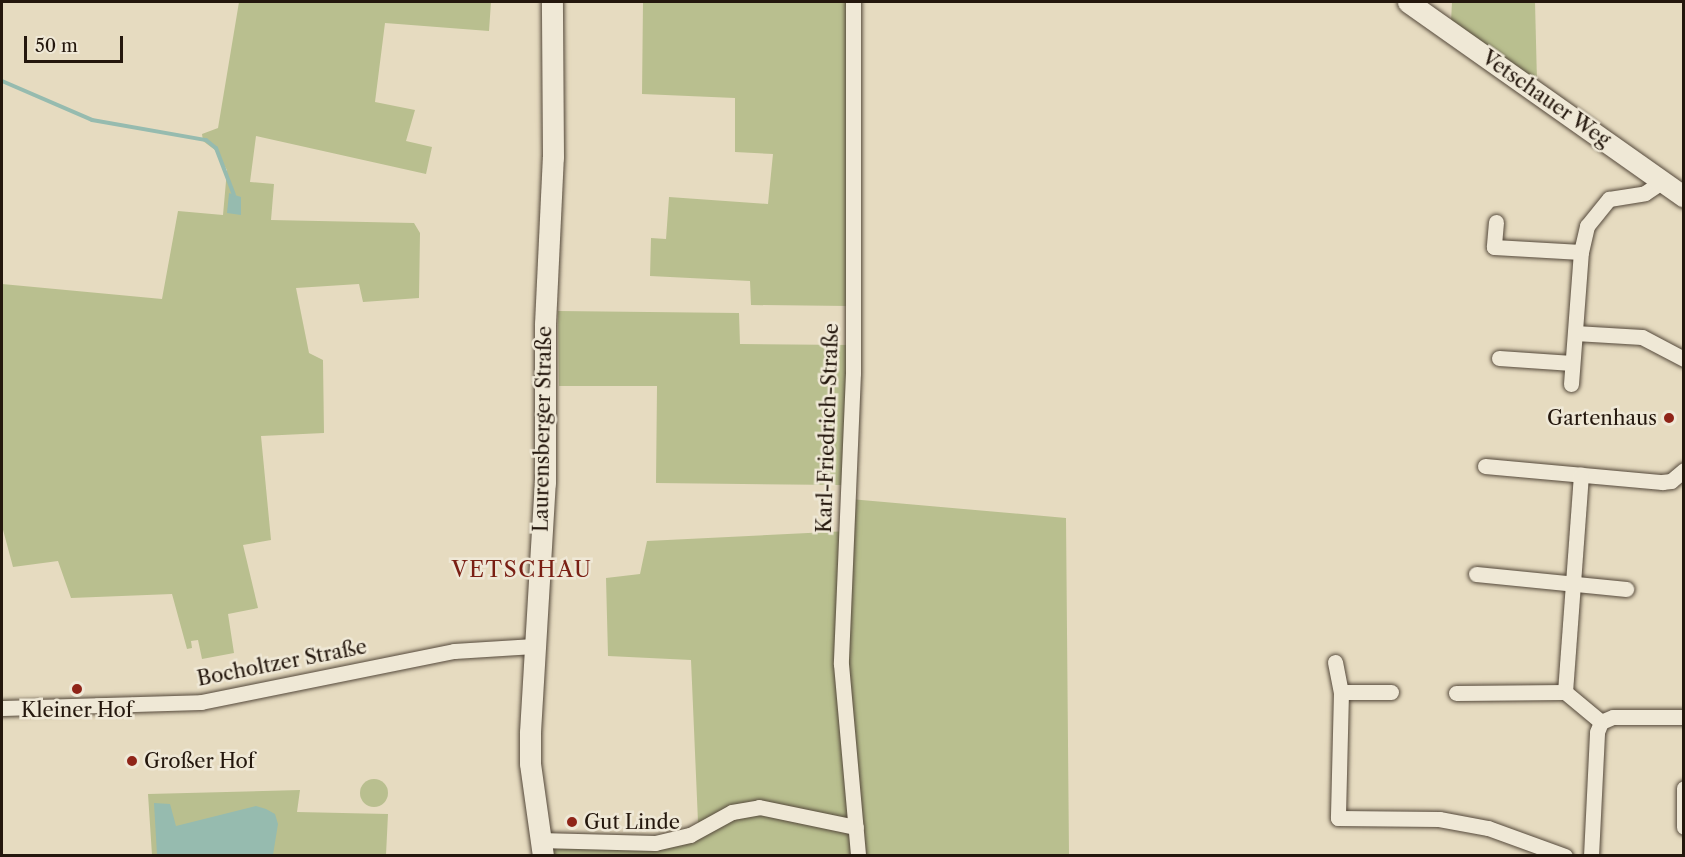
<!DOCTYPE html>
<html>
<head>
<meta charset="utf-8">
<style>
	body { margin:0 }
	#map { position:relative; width:1685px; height:857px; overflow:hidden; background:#e6dbc0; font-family:"Libre Caslon Text",serif }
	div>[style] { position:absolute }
	.green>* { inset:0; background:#b9bf8f }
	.round { border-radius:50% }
	.water>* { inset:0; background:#96bbaf }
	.stream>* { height:4px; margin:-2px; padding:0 2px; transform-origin:2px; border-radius:2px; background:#96bbaf }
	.roads { filter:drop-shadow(0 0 2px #54483a) drop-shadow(0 0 2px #54483a) }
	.street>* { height:15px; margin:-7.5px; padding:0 7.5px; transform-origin:7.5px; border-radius:7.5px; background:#efe8d6 }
	.secondary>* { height:21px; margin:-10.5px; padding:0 10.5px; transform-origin:10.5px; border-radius:10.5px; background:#efe8d6 }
	.dots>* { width:16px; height:16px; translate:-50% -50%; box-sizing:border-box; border:3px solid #efe8d6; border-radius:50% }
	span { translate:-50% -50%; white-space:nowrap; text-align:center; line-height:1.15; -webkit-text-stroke:5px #efe8d6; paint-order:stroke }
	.street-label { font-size:20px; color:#24170d }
	.poi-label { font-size:20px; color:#24170d }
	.right { translate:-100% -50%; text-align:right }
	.left { translate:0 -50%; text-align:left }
	.quarter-label { font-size:22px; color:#7a1f14; letter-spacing:1.5px }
	.frame { position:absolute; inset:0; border:3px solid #24170d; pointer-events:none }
	.scale { position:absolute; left:24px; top:36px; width:99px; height:27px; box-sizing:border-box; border:3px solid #24170d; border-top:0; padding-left:8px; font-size:18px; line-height:21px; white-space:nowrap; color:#24170d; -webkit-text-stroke:4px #efe8d6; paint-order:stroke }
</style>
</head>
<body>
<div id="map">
	<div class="green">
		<div style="clip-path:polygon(239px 2px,491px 2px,489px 31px,385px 23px,375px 102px,415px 110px,406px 141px,432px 147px,426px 174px,256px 136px,250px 182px,274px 184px,271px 220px,414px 223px,420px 233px,419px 298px,363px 302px,359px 284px,296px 288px,309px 353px,323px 360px,324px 433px,261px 436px,271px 540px,243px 545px,258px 608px,228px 614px,234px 653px,202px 659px,198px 640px,191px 641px,192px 648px,187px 649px,172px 594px,71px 598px,58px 561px,13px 567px,2px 526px,2px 284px,162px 299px,178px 211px,223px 215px,227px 170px,215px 150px,203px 141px,202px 134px,218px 128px)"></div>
		<div style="clip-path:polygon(643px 2px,848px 2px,848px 306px,751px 305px,750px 281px,650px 276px,651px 238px,666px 239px,669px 197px,768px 204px,773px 154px,735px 152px,735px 98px,642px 94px)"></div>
		<div style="clip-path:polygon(1452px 2px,1535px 2px,1537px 82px,1451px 22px)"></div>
		<div style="clip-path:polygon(558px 311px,739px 313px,740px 344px,850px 345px,843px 485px,656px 483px,657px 386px,559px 386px)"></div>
		<div style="clip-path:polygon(850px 499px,1066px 518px,1069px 855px,553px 856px,552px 849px,644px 849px,689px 839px,698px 822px,691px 660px,608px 656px,606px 578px,640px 574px,647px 541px,849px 531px)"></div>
		<div class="round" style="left:360px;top:779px;width:28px;height:28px"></div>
		<div style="clip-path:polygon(300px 790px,297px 812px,388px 814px,386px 855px,152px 855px,148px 794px)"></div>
	</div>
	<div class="water">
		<div style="clip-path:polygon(229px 193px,241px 197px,241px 215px,227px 213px)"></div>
		<div style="clip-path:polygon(154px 803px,170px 804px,176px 826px,256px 806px,266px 809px,275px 814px,278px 824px,273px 855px,157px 855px)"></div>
	</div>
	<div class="stream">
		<div style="left:2px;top:81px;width:98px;rotate:23.4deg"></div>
		<div style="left:92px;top:120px;width:116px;rotate:10deg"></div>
		<div style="left:206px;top:140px;width:13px;rotate:39deg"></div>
		<div style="left:216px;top:148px;width:50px;rotate:69deg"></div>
	</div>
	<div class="roads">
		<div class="street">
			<div style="left:853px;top:2px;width:371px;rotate:90deg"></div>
			<div style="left:853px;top:373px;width:291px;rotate:92.4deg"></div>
			<div style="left:841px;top:664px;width:193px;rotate:84.9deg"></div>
			<div style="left:1496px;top:222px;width:25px;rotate:95deg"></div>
			<div style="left:1494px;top:247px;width:87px;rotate:3.3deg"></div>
			<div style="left:1575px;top:333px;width:67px;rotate:3.4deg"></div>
			<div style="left:1642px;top:337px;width:47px;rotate:27.6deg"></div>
			<div style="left:1499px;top:358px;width:73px;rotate:3.9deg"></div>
			<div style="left:1571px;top:384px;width:132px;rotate:-85.7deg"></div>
			<div style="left:1581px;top:252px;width:27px;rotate:-77deg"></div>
			<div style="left:1587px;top:226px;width:35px;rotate:-51deg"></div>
			<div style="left:1609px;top:199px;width:36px;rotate:-9deg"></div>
			<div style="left:1645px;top:193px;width:22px;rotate:-34deg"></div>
			<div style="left:1485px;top:466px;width:178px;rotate:5.2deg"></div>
			<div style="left:1662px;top:482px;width:9px;rotate:-6deg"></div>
			<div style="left:1671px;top:481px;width:17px;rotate:-40deg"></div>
			<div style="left:1476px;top:574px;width:151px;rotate:5.7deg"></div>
			<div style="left:1335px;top:662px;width:31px;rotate:79deg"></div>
			<div style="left:1341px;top:692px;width:126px;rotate:91.4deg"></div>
			<div style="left:1338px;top:818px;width:101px;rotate:0.6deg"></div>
			<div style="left:1439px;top:819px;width:50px;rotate:10.4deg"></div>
			<div style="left:1488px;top:828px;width:82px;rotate:20deg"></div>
			<div style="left:1341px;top:692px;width:50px"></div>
			<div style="left:1565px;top:692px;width:218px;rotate:-85.8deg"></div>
			<div style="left:1456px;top:693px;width:109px;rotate:-0.5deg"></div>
			<div style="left:1565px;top:692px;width:47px;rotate:39.8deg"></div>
			<div style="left:2px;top:708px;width:199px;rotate:-1.7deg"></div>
			<div style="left:201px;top:702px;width:258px;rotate:-11.4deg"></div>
			<div style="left:454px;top:651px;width:80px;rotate:-3.6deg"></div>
			<div style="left:1684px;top:788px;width:39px;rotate:90deg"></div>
			<div style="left:539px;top:840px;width:116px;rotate:1.5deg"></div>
			<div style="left:655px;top:843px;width:36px;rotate:-13deg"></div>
			<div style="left:690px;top:835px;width:48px;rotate:-28.7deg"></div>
			<div style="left:732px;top:812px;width:27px;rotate:-10deg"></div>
			<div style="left:759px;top:807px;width:99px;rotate:11.7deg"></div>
			<div style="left:1591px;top:856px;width:124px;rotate:-87.2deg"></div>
			<div style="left:1597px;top:732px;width:11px;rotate:-68deg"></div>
			<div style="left:1601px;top:722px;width:13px;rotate:-23deg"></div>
			<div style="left:1613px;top:717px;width:71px"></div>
		</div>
		<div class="secondary">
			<div style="left:1408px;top:2px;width:338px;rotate:35.2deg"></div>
			<div style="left:543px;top:856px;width:94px;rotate:-98deg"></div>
			<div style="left:530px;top:763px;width:31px;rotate:-90deg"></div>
			<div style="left:530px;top:732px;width:249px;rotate:-86.6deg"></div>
			<div style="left:545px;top:483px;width:159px;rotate:-90deg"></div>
			<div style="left:545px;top:324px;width:167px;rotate:-87.3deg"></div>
			<div style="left:553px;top:157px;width:155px;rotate:-90.4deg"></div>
		</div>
	</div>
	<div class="dots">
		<div style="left:1669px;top:418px;background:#8f2418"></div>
		<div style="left:77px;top:689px;background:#8f2418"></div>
		<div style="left:132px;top:761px;background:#8f2418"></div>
		<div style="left:572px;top:822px;background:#8f2418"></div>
	</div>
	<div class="street-label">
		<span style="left:1546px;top:99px;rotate:35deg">Vetschauer Weg</span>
		<span style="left:828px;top:428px;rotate:-88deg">Karl-Friedrich-Straße</span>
		<span style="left:543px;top:429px;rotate:-89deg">Laurensberger Straße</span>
		<span style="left:282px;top:663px;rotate:-11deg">Bocholtzer Straße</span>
	</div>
	<div class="poi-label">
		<span class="right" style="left:1657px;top:418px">Gartenhaus</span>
		<span style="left:77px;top:710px">Kleiner Hof</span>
		<span class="left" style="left:144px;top:761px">Großer Hof</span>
		<span class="left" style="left:584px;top:822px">Gut Linde</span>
	</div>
	<div class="quarter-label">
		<span style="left:522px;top:570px">VETSCHAU</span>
	</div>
	<div class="frame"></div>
	<div class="scale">50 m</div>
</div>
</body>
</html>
